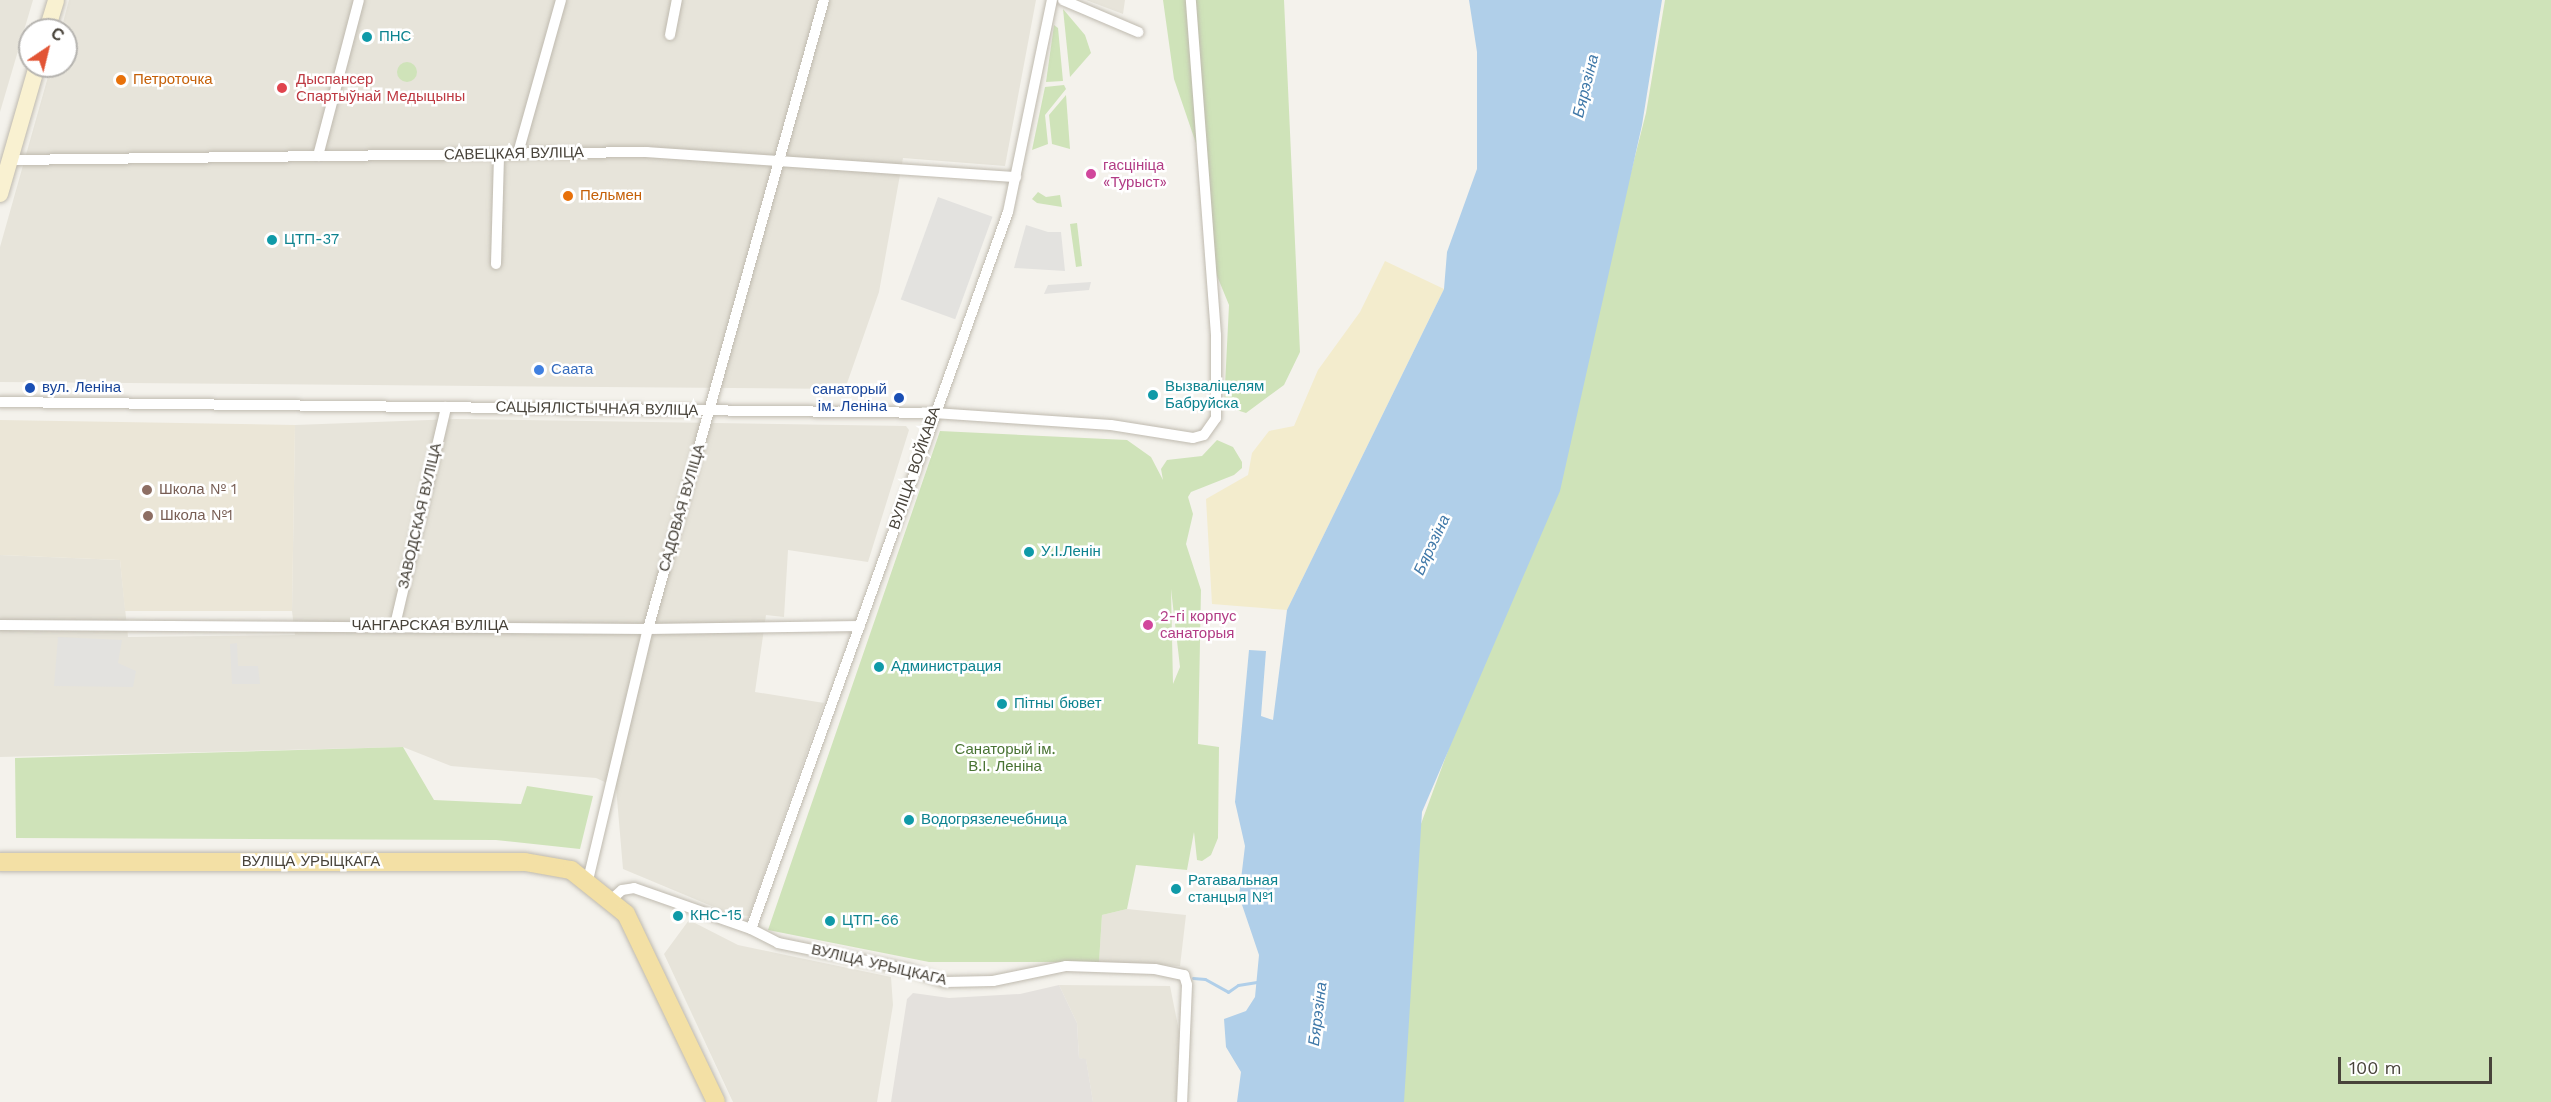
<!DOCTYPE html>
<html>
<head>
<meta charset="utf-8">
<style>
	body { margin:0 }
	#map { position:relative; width:2551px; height:1102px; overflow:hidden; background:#f4f2ec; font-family:"Work Sans",sans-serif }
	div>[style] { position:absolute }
	.residential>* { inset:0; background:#e7e4da }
	.industrial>* { inset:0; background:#e4e1dd }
	.education>* { inset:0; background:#ebe6d7 }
	.green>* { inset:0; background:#cfe3b9 }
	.round { border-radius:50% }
	.sand>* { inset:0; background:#f3eccd }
	.parking>* { inset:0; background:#e3e2df; transform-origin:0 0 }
	.water>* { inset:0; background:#b0cfe9 }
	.stream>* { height:3px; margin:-1.5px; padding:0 1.5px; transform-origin:1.5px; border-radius:1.5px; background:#b0cfe9 }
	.roads { filter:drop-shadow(0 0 2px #bfbaaf) drop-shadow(0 0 2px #bfbaaf) }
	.minor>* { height:10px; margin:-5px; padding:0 5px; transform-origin:5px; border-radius:5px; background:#fff }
	.secondary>* { height:16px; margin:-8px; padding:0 8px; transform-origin:8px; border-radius:8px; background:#f9f1d1 }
	.primary>* { height:18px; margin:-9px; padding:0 9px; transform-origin:9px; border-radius:9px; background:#f3e0a5 }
	.dots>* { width:16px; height:16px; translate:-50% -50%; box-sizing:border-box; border:3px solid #fff; border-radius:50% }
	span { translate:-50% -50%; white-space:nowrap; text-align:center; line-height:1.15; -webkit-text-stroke:5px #fff; paint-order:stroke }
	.culture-label { font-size:15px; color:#0d838f }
	.left { translate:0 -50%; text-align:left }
	.health-label { font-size:15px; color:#be3a42 }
	.food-label { font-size:15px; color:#c56008 }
	.street-label { font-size:15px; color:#48433a }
	.hotel-label { font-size:15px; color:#b23c85 }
	.shop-label { font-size:15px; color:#366cbe }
	.transit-label { font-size:15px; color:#164399 }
	.right { translate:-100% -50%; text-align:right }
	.education-label { font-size:15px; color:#785e54 }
	.park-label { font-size:15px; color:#497333 }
	.water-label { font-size:16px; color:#3f78a8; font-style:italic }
	.north { position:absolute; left:18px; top:18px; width:60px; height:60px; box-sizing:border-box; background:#fff; border:2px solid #b6b4b0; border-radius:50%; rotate:35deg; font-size:16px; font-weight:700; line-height:24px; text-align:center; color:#48433a }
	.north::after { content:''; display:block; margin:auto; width:21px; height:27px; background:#e25535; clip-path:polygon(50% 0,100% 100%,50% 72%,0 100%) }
	.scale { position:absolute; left:2338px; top:1057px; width:154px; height:27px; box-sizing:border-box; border:3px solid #48433a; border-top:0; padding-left:8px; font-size:18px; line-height:21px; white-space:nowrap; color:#48433a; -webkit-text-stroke:4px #fff; paint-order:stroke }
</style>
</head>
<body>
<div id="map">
	<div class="residential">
		<div style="clip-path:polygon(0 0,33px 0,0 112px)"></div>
		<div style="clip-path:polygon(69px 0,1036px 0,1005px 166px,903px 158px,879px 292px,845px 389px,0 382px,0 247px,51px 66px,66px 66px,66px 30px,61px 30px)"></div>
		<div style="clip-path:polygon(1086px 0,1125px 0,1123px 14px)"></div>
		<div style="clip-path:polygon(456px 419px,906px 426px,909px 430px,868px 562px,788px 550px,784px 617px,766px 615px,755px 692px,824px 703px,749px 916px,733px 915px,623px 869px,616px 787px,596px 778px,451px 766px,403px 747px,0 757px,0 555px,120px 560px,128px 637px,295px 635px,292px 611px,295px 425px)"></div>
		<div style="clip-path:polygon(1127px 909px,1186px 915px,1180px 966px,1099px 962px,1102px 915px)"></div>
		<div style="clip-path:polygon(689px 920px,738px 945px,891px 977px,893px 1005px,877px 1102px,733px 1102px,664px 954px)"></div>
		<div style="clip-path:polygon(1059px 985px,1170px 986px,1180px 1036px,1177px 1102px,1093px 1102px,1086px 1060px,1079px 1058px,1077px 1023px)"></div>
	</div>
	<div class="industrial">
		<div style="clip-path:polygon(1059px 985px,1077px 1023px,1079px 1058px,1086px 1059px,1093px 1102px,891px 1102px,907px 999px,913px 993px,949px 998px,1020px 994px)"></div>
	</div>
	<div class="education">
		<div style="clip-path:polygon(0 420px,295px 425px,292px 611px,125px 611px,120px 560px,0 555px)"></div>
	</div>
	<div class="green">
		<div style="clip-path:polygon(1163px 0,1284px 0,1300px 352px,1284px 385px,1246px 413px,1224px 406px,1229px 305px,1213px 266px,1201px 158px,1174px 79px)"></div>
		<div style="clip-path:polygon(1665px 0,2551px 0,2551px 1102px,1397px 1102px,1418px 832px,1564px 436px,1646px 113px)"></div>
		<div style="clip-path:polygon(1063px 9px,1085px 35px,1091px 53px,1070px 77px)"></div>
		<div style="clip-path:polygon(1054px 25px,1058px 28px,1063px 81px,1046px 82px)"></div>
		<div class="round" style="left:397px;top:62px;width:20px;height:20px"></div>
		<div style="clip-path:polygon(1064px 85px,1066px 89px,1045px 115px,1048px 144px,1032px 150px,1045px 87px)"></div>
		<div style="clip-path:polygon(1066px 95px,1070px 149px,1052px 144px,1049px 115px)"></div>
		<div style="clip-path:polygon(1038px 192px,1046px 197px,1060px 195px,1062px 207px,1037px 203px,1032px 199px)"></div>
		<div style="clip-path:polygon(1077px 223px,1082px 266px,1076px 267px,1070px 224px)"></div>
		<div style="clip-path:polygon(evenodd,940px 431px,1127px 440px,1151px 457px,1163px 480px,1161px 469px,1167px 460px,1202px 456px,1217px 440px,1233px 447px,1242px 462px,1242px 468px,1234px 475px,1191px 492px,1188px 497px,1193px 514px,1186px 544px,1201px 590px,1198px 744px,1219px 747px,1218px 838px,1211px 855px,1202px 861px,1197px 860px,1194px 832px,1187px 870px,1136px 865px,1127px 909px,1102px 915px,1099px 962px,929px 962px,768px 930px,940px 431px,1171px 589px,1180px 667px,1173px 684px,1171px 589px)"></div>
		<div style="clip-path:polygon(403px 747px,434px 800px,521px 804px,527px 786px,593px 796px,580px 849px,496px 840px,16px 838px,15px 758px)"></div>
	</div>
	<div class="sand">
		<div style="clip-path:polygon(1385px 261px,1444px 289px,1287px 610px,1212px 604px,1206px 499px,1248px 475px,1252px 453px,1269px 431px,1294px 426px,1318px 370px,1360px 312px)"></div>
	</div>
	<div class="parking">
		<div style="left:938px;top:197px;width:58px;height:109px;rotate:20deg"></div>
		<div style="clip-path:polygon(1026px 225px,1048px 232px,1061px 232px,1065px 271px,1014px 268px)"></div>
		<div style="clip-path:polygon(1091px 282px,1089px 290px,1044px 294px,1048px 285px)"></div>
		<div style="clip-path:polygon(58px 637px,122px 640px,118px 663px,136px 671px,133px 687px,54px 686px)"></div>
		<div style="clip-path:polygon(237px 643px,238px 666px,258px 666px,260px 684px,232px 684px,230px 644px)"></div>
	</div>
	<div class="water">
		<div style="clip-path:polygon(1469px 0,1662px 0,1642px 125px,1560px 491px,1422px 812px,1404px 1102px,1237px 1102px,1241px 1072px,1226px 1047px,1224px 1019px,1246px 1011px,1255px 997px,1259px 955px,1239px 896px,1245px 846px,1235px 802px,1249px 650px,1266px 651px,1261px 716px,1273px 720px,1287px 610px,1444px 289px,1447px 252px,1477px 169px,1477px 52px)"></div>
	</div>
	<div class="stream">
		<div style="left:1193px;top:978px;width:12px;rotate:5deg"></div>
		<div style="left:1205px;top:979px;width:26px;rotate:29deg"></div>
		<div style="left:1228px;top:992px;width:12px;rotate:-35deg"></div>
		<div style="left:1238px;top:985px;width:19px;rotate:-9deg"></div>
	</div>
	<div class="roads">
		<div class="minor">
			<div style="left:1063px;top:0;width:82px;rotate:23.1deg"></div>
			<div style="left:670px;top:35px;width:36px;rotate:-79deg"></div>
			<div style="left:518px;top:153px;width:159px;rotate:-74.3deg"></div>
			<div style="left:318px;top:156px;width:161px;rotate:-75.3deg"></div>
			<div style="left:10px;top:160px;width:637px;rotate:-0.72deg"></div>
			<div style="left:647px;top:152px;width:370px;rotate:3.9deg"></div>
			<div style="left:496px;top:264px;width:110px;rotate:-88.4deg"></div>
			<div style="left:0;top:402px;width:934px;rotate:0.67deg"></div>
			<div style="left:934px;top:413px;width:177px;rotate:3.9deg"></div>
			<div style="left:1111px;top:425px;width:83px;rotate:9deg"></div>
			<div style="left:1193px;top:438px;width:11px;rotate:-15deg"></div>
			<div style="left:1204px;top:435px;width:21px;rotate:-55deg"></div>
			<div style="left:1216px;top:418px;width:83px;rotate:-90deg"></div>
			<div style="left:1216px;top:335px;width:336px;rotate:-94.3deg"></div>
			<div style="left:0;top:625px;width:648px;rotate:0.35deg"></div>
			<div style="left:648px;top:629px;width:212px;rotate:-0.8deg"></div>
			<div style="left:395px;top:625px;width:224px;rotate:-76.8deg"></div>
			<div style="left:588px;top:880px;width:258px;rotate:-76.6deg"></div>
			<div style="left:648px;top:629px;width:653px;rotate:-74.37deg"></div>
			<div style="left:612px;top:899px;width:13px;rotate:-42deg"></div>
			<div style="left:622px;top:890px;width:12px;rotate:-9deg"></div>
			<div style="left:634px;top:888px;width:124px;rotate:19.3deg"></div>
			<div style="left:751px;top:929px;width:30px;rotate:27deg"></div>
			<div style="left:778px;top:943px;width:131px;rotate:11.5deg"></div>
			<div style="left:906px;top:969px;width:41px;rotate:18.4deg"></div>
			<div style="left:945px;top:982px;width:48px;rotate:-1.2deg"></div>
			<div style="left:993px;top:981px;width:75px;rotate:-11.6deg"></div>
			<div style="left:1066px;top:966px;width:89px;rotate:1.9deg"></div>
			<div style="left:1155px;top:969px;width:30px;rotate:12deg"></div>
			<div style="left:1184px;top:975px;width:10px;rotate:73deg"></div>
			<div style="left:1187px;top:985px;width:117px;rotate:92.4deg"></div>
			<div style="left:751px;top:929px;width:762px;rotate:-70.28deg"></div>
			<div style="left:1008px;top:212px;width:217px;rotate:-78.3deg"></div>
		</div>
		<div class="secondary">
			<div style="left:47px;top:30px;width:31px;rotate:-73deg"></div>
			<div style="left:0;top:194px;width:133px;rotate:-73.9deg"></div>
		</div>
		<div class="primary">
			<div style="left:0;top:862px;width:525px"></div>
			<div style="left:525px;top:862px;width:47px;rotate:9.9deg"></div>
			<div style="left:571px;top:870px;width:70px;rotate:38.7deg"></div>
			<div style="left:626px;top:914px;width:208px;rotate:64.4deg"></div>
		</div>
	</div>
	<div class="dots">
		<div style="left:367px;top:37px;background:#0f9aa8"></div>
		<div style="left:121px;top:80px;background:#e8710a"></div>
		<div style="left:282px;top:88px;background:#e0444e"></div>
		<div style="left:1091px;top:174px;background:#d1479c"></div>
		<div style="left:568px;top:196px;background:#e8710a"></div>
		<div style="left:272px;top:240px;background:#0f9aa8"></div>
		<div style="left:539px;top:370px;background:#3f7fe0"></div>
		<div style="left:30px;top:388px;background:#1a4fb4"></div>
		<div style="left:1153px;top:395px;background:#0f9aa8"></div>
		<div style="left:899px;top:398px;background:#1a4fb4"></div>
		<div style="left:147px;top:490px;background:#8d6e63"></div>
		<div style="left:148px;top:516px;background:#8d6e63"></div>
		<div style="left:1029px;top:552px;background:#0f9aa8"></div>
		<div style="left:1148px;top:625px;background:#d1479c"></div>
		<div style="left:879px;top:667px;background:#0f9aa8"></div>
		<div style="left:1002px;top:704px;background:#0f9aa8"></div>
		<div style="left:909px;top:820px;background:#0f9aa8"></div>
		<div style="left:1176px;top:889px;background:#0f9aa8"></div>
		<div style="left:678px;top:916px;background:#0f9aa8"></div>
		<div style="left:830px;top:921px;background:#0f9aa8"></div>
	</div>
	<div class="culture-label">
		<span class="left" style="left:379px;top:37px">ПНС</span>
		<span class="left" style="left:284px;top:240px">ЦТП-37</span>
		<span class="left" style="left:1165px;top:395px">Вызваліцелям<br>Бабруйска</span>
		<span class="left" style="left:1041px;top:552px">У.І.Ленін</span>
		<span class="left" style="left:891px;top:667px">Администрация</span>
		<span class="left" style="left:1014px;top:704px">Пітны бювет</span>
		<span class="left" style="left:921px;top:820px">Водогрязелечебница</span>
		<span class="left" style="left:1188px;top:889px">Ратавальная<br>станцыя №1</span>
		<span class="left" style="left:690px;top:916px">КНС-15</span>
		<span class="left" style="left:842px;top:921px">ЦТП-66</span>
	</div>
	<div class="health-label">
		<span class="left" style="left:296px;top:88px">Дыспансер<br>Спартыўнай Медыцыны</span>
	</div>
	<div class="food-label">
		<span class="left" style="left:133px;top:80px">Петроточка</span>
		<span class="left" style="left:580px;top:196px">Пельмен</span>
	</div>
	<div class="street-label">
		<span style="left:514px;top:154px;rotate:-1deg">САВЕЦКАЯ ВУЛІЦА</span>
		<span style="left:597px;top:409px;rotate:1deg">САЦЫЯЛІСТЫЧНАЯ ВУЛІЦА</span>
		<span style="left:915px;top:468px;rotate:-71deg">ВУЛІЦА ВОЙКАВА</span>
		<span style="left:682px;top:508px;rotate:-74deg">САДОВАЯ ВУЛІЦА</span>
		<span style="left:420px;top:516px;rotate:-77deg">ЗАВОДСКАЯ ВУЛІЦА</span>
		<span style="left:430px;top:626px">ЧАНГАРСКАЯ ВУЛІЦА</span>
		<span style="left:311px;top:862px">ВУЛІЦА УРЫЦКАГА</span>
		<span style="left:879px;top:965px;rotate:13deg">ВУЛІЦА УРЫЦКАГА</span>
	</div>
	<div class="hotel-label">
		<span class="left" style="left:1103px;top:174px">гасцініца<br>«Турыст»</span>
		<span class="left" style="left:1160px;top:625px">2-гі корпус<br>санаторыя</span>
	</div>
	<div class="shop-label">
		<span class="left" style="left:551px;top:370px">Саата</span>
	</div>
	<div class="transit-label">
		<span class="left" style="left:42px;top:388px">вул. Леніна</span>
		<span class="right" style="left:887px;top:398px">санаторый<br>ім. Леніна</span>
	</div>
	<div class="education-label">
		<span class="left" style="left:159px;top:490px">Школа № 1</span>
		<span class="left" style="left:160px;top:516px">Школа №1</span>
	</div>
	<div class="park-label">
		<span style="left:1005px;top:758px">Санаторый ім.<br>В.І. Леніна</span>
	</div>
	<div class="water-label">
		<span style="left:1586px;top:86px;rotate:-76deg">Бярэзіна</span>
		<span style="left:1432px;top:545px;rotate:-65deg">Бярэзіна</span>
		<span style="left:1318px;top:1014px;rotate:-83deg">Бярэзіна</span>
	</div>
	<div class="north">С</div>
	<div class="scale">100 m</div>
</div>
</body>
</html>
